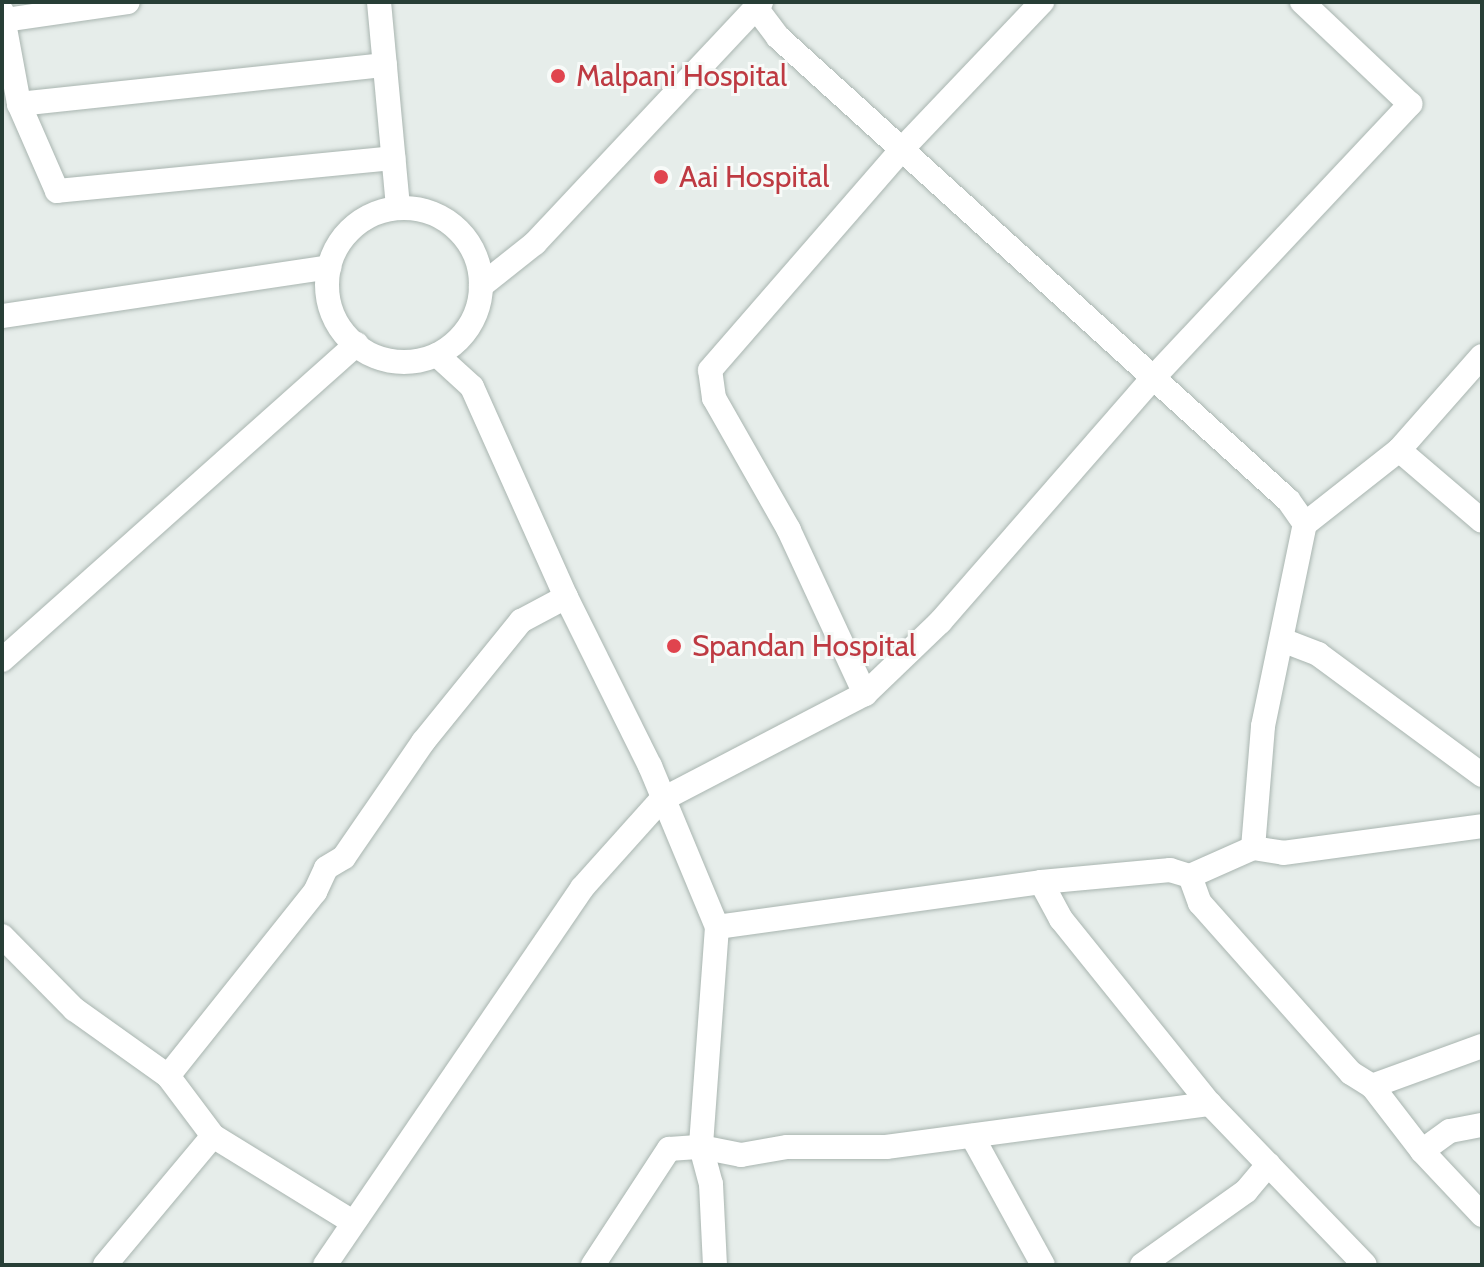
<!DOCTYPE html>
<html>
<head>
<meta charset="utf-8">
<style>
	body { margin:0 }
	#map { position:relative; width:1484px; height:1267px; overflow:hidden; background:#e6edea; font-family:Cabin,sans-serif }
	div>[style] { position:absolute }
	.roads { filter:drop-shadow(0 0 2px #a9b5b0) drop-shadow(0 0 2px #a9b5b0) }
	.minor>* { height:24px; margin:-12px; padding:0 12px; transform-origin:12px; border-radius:12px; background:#fff }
	.secondary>* { height:24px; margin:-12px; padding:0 12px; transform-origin:12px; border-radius:12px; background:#fff }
	.secondary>.ring { margin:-12px; padding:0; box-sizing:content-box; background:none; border:24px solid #fff; border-radius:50% }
	.dots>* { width:22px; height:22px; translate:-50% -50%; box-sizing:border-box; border:4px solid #f7faf8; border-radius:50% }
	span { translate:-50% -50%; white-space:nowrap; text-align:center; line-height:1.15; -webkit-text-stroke:6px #f7faf8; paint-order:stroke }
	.health-label { font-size:30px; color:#be3a42 }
	.left { translate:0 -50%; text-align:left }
	.frame { position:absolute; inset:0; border:4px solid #273e36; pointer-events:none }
</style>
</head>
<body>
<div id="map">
	<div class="roads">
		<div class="minor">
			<div style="left:2px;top:12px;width:94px;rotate:79.5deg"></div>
			<div style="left:19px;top:104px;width:95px;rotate:66.4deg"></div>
			<div style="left:57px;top:191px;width:338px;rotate:-5.6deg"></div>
			<div style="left:5px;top:20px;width:124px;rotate:-8.3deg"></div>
			<div style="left:19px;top:104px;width:368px;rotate:-6.1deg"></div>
			<div style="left:481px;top:286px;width:69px;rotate:-38.5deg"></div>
			<div style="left:535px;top:243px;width:323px;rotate:-46.8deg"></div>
			<div style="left:2px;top:316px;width:331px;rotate:-8.5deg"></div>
			<div style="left:437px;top:355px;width:47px;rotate:42.4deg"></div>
			<div style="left:472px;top:387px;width:230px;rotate:65.9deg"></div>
			<div style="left:566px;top:597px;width:189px;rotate:63.6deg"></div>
			<div style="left:650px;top:766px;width:174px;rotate:67.4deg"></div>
			<div style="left:717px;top:927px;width:221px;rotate:94.2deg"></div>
			<div style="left:701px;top:1147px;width:38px;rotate:75deg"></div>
			<div style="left:711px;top:1184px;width:81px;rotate:87.2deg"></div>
			<div style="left:1399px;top:450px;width:109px;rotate:40.5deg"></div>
			<div style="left:1305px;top:524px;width:120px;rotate:-38.2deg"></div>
			<div style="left:1399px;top:450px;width:125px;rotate:-48.6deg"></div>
			<div style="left:1282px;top:640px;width:39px;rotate:21deg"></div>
			<div style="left:1318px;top:654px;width:204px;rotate:36.4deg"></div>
			<div style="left:865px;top:694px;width:181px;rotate:-114.9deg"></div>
			<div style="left:789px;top:530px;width:152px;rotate:-119.6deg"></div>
			<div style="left:714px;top:398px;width:28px;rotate:-98deg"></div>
			<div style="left:710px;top:370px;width:294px;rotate:-49deg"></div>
			<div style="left:903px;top:148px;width:202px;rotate:-46.4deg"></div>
			<div style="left:1253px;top:848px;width:30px;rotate:9deg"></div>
			<div style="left:1283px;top:853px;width:201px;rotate:-7.7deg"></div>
			<div style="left:1190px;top:876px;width:29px;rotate:70deg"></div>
			<div style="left:1200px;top:903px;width:227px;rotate:48.4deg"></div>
			<div style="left:1351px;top:1073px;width:25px;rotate:32deg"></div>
			<div style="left:1372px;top:1086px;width:117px;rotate:-20deg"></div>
			<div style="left:1041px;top:882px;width:42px;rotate:61.6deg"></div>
			<div style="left:1061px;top:919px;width:238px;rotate:51.2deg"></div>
			<div style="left:1210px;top:1104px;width:223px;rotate:46.1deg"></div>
			<div style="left:717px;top:927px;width:327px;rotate:-7.9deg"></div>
			<div style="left:1041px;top:882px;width:130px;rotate:-5.3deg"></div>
			<div style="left:1170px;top:870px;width:21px;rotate:17deg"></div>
			<div style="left:1190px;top:876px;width:69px;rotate:-24deg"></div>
			<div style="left:1253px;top:848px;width:122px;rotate:-85.3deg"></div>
			<div style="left:1263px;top:726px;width:206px;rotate:-78.3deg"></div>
			<div style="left:1305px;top:524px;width:29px;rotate:-125deg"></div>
			<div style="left:1288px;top:500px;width:689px;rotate:-137.77deg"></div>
			<div style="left:778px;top:37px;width:36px;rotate:-127deg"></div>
			<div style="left:756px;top:8px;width:8px;rotate:-50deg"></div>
			<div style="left:2px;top:936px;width:103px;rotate:45.4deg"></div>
			<div style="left:74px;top:1009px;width:115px;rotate:35.5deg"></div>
			<div style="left:168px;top:1076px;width:75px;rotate:53.1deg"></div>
			<div style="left:213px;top:1136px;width:164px;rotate:31.6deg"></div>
			<div style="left:168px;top:1076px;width:236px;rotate:-51.4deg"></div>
			<div style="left:315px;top:892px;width:26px;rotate:-65deg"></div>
			<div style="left:326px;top:868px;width:21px;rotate:-31deg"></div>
			<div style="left:344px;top:857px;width:140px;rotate:-55.5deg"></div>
			<div style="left:423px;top:742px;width:156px;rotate:-51deg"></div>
			<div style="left:521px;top:621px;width:51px;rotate:-28.1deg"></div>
			<div style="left:1372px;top:1086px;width:82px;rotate:52.4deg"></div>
			<div style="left:1422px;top:1151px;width:88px;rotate:46.8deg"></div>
			<div style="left:972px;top:1136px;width:147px;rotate:61.2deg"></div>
			<div style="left:1422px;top:1151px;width:34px;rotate:-36deg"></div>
			<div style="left:1450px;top:1131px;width:33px;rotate:-11deg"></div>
			<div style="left:105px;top:1265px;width:168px;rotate:-50.1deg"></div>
			<div style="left:325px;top:1265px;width:456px;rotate:-55.7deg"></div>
			<div style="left:582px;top:888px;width:118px;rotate:-48.1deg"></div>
			<div style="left:661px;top:800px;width:230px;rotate:-27.5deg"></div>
			<div style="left:865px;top:694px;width:104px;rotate:-43.8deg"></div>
			<div style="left:940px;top:622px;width:324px;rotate:-48.9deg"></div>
			<div style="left:1153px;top:378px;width:376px;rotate:-46.8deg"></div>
			<div style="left:1410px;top:104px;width:149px;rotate:-136.6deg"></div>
			<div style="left:593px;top:1265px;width:139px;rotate:-56.8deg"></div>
			<div style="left:669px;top:1149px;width:32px;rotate:-4deg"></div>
			<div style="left:701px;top:1147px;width:41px;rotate:11.3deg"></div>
			<div style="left:741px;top:1155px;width:47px;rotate:-9.9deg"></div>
			<div style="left:787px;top:1147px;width:99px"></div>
			<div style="left:886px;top:1147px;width:327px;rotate:-7.6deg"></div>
			<div style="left:1142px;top:1265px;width:128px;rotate:-35.4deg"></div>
			<div style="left:1246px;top:1191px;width:35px;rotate:-50deg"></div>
		</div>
		<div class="secondary">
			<div style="left:379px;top:2px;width:206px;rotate:84.7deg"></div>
			<div class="ring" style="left:327px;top:208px;width:130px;height:130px"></div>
			<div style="left:2px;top:660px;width:475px;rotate:-41.7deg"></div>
		</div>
	</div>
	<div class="dots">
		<div style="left:558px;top:76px;background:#e0444e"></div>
		<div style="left:661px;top:177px;background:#e0444e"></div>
		<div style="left:674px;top:646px;background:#e0444e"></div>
	</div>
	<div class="health-label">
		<span class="left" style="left:576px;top:76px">Malpani Hospital</span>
		<span class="left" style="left:679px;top:177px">Aai Hospital</span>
		<span class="left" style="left:692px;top:646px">Spandan Hospital</span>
	</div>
	<div class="frame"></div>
</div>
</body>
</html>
